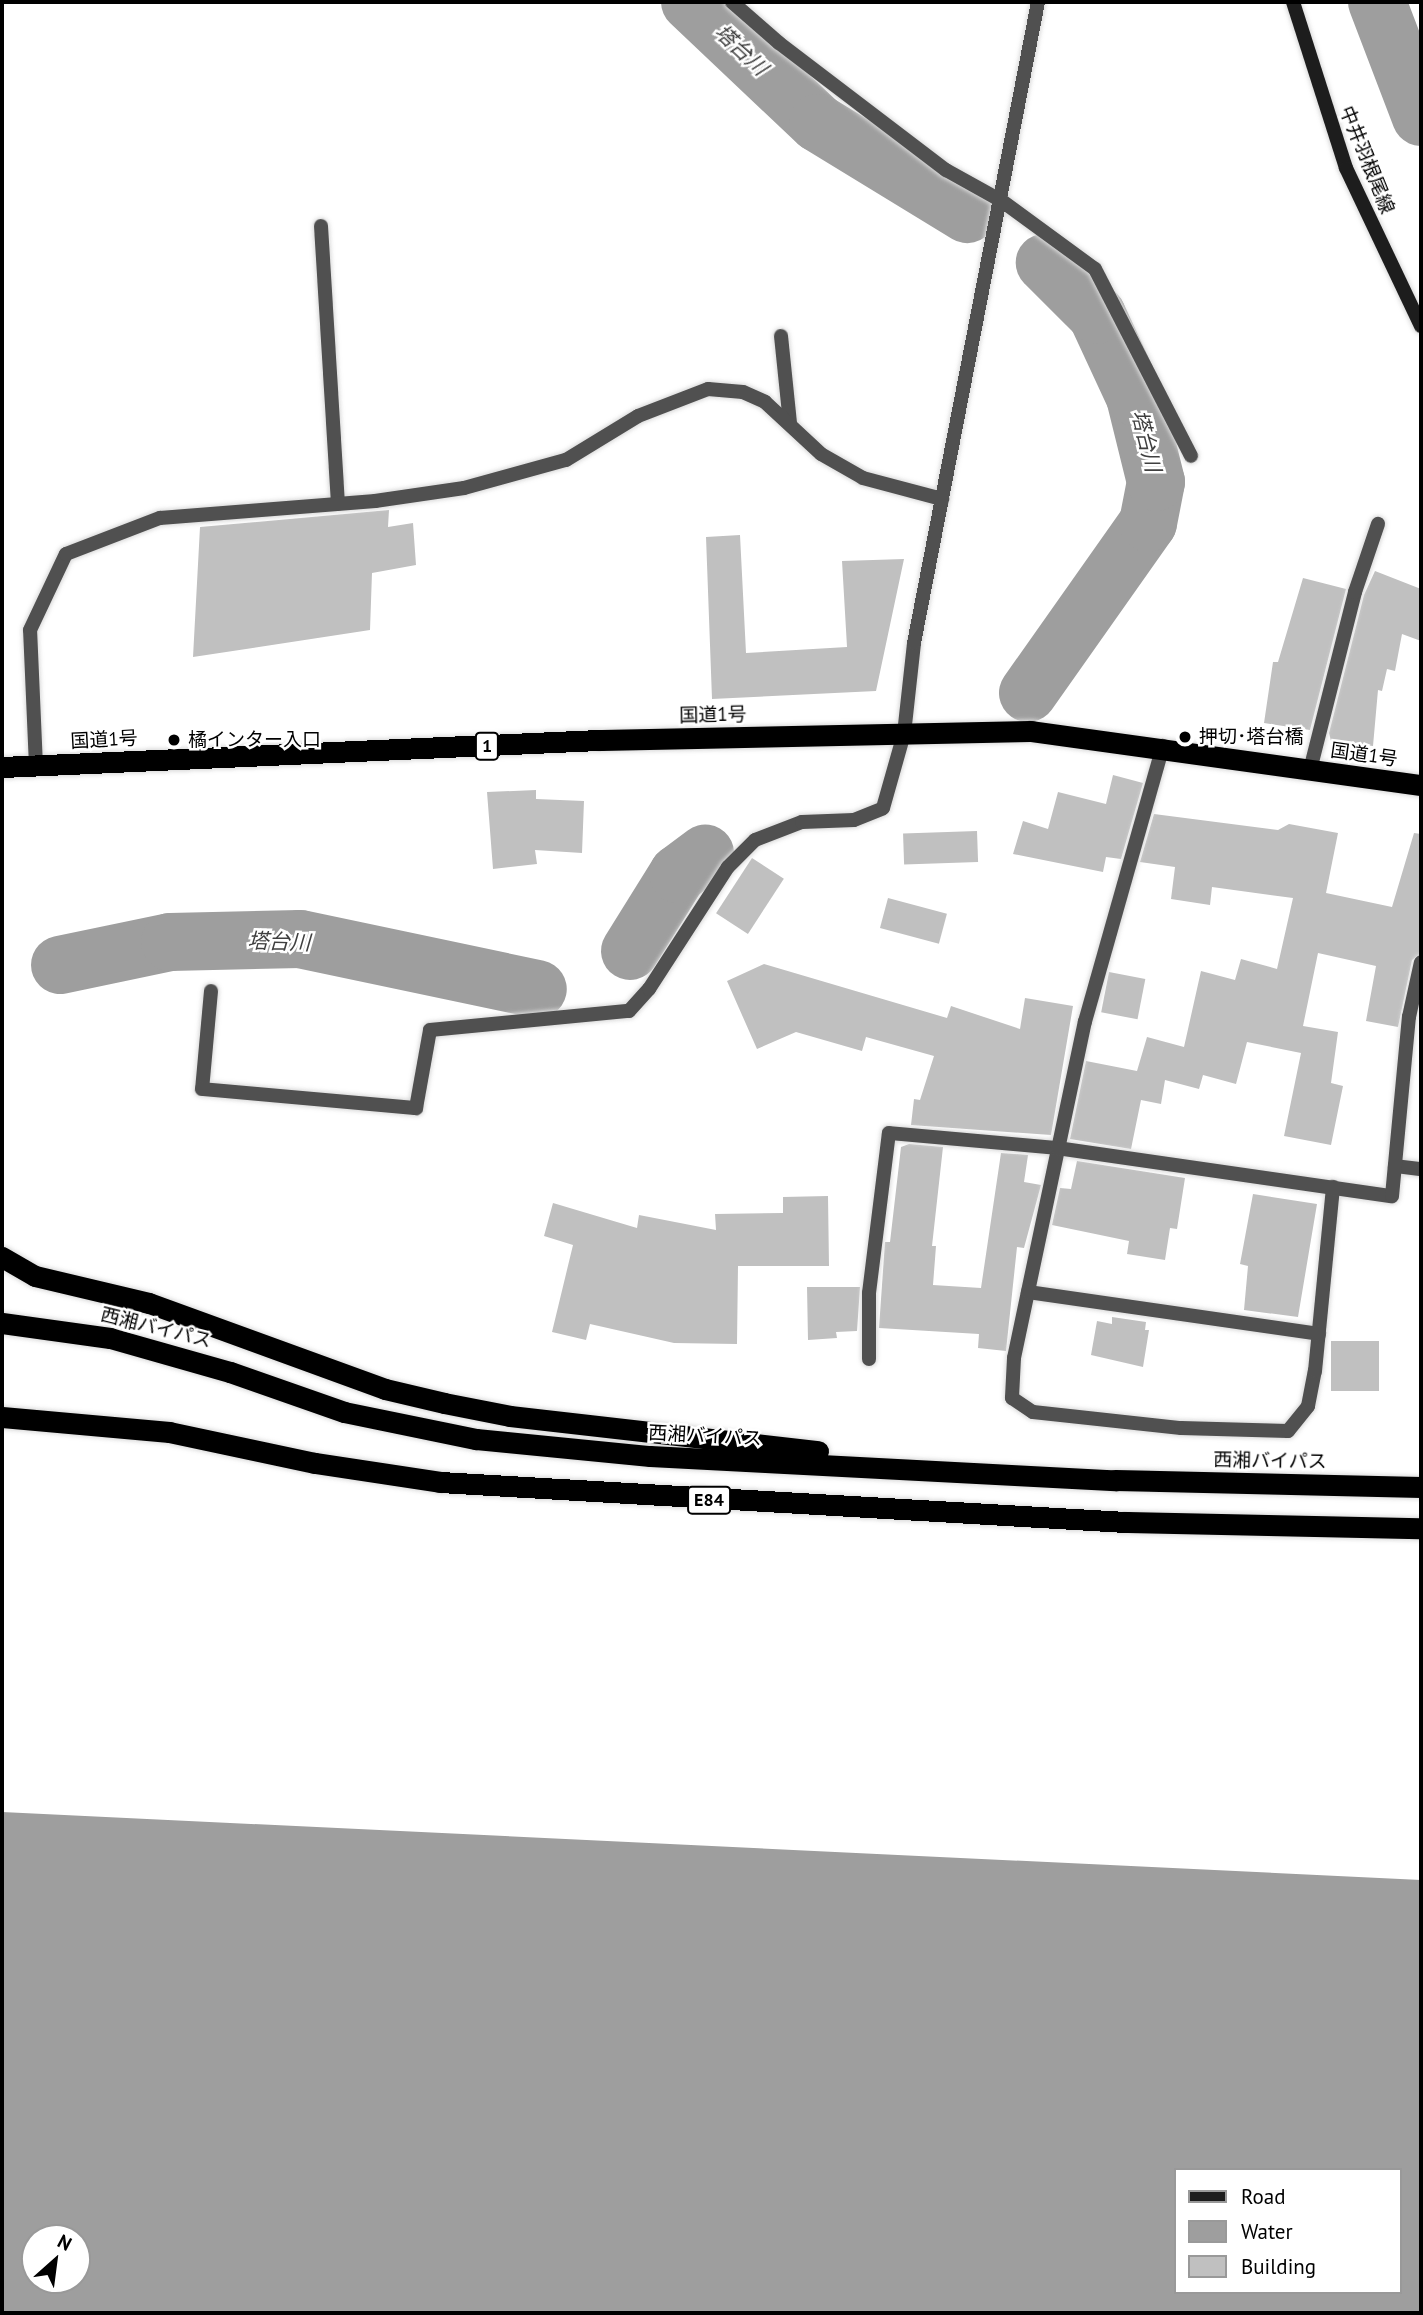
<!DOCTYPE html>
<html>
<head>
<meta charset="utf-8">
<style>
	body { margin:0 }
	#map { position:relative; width:1423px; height:2315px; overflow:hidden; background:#fff; font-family:"PT Sans","Noto Sans JP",sans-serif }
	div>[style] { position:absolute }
	.water>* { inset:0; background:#9e9e9e }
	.river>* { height:58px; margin:-29px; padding:0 29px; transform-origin:29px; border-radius:29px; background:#9e9e9e }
	.building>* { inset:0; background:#c0c0c0; transform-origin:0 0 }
	.roads { filter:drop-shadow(0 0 2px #dbdbdb) drop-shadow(0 0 2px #dbdbdb) }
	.lane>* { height:14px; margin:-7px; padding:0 7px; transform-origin:7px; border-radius:7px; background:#505050 }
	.street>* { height:14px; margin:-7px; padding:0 7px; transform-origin:7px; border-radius:7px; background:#505050 }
	.secondary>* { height:14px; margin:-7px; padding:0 7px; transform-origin:7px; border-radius:7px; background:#1d1d1d }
	.highway>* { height:21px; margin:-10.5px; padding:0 10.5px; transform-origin:10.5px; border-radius:10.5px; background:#000 }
	.dots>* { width:19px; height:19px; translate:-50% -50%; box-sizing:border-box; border:4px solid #fff; border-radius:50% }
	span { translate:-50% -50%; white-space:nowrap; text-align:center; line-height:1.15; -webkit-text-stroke:5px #fff; paint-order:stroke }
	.shield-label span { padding:2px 5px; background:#fff; border:2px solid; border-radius:5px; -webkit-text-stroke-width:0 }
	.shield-label { font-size:18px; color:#000; font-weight:700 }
	.street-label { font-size:19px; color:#000 }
	.poi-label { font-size:19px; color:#000 }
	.left { translate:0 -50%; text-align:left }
	.water-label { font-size:21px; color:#3f3f3f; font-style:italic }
	.frame { position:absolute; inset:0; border:4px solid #000; pointer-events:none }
	.legend { position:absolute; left:1174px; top:2168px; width:228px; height:126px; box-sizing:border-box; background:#fff; border:2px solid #999; margin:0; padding:9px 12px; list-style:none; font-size:21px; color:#000 }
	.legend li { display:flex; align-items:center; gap:14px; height:35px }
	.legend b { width:35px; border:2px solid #999 }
	.north { position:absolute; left:21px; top:2224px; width:70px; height:70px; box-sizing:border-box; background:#fff; border:2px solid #999; border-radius:50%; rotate:28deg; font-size:19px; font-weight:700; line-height:28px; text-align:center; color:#000 }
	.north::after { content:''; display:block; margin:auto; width:24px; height:32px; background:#000; clip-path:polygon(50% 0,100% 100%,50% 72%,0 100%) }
</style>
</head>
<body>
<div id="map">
	<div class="water">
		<div style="clip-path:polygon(evenodd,2px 1812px,1421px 1880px,1421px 2313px,2px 2313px,2px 1812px,1176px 2170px,1400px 2170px,1400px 2292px,1176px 2292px,1176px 2170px,2px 1812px,35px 2238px,77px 2238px,77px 2280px,35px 2280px,35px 2238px)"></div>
	</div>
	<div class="river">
		<div style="left:690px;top:2px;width:176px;rotate:43.4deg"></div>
		<div style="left:818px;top:123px;width:175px;rotate:31.4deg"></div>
		<div style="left:1377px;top:2px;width:123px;rotate:69.1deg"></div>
		<div style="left:1028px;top:693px;width:208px;rotate:-54.8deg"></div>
		<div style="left:1148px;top:523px;width:42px;rotate:-79deg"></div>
		<div style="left:1156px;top:482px;width:88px;rotate:-103.9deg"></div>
		<div style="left:1135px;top:397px;width:90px;rotate:-114.9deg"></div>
		<div style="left:1097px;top:315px;width:74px;rotate:-135deg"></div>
		<div style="left:630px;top:951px;width:91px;rotate:-58.1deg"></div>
		<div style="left:678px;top:874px;width:34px;rotate:-37deg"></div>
		<div style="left:60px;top:965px;width:112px;rotate:-11.8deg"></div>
		<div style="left:170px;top:942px;width:130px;rotate:-1.3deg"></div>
		<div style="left:300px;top:939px;width:243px;rotate:11.9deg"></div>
	</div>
	<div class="building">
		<div style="clip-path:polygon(389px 510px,388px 527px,413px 523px,416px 565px,372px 573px,370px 630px,193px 657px,200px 527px)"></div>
		<div style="clip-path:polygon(740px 535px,746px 653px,847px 647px,842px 561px,904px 559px,876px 691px,712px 699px,706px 537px)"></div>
		<div style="clip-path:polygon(1375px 571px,1421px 589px,1421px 641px,1402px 634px,1395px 671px,1387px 669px,1382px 691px,1378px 690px,1373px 746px,1331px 741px,1329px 733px,1364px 595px)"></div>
		<div style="clip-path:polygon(1303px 578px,1346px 589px,1310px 730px,1264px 723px,1273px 662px,1278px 662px)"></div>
		<div style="clip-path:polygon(1113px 775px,1143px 783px,1121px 859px,1106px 857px,1103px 872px,1013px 854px,1023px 821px,1048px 829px,1058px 792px,1106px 804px)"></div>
		<div style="clip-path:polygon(536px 790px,536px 799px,584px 801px,582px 853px,535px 850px,537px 864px,493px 869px,487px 792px)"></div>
		<div style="clip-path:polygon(1154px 814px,1278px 830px,1289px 824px,1338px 833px,1326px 893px,1392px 907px,1414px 833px,1421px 834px,1421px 953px,1412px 960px,1398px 1027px,1366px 1021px,1376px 966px,1318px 953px,1303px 1026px,1338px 1032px,1331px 1083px,1343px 1086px,1331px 1145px,1284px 1136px,1301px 1053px,1247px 1042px,1236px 1084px,1203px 1075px,1199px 1089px,1165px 1080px,1161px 1104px,1141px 1100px,1131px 1149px,1070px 1139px,1086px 1061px,1137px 1071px,1147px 1037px,1184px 1047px,1201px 971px,1235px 980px,1241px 959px,1277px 969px,1293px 898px,1212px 887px,1210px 905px,1171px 899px,1175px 867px,1140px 862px)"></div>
		<div style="left:977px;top:831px;width:31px;height:74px;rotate:88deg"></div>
		<div style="left:752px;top:858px;width:38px;height:66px;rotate:33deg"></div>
		<div style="left:888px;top:898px;width:61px;height:31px;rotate:15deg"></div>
		<div style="clip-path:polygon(764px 964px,947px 1018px,951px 1006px,1020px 1029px,1025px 998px,1073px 1006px,1051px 1135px,911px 1125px,914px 1099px,920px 1100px,934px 1056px,866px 1037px,862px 1051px,796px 1032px,757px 1049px,727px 981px)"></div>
		<div style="left:1109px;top:972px;width:37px;height:41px;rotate:11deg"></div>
		<div style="clip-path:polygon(909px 1144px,943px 1147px,932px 1246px,936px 1246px,933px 1285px,981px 1288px,1001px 1153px,1028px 1155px,1024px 1182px,1041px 1185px,1024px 1248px,1017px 1247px,1006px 1351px,978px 1348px,979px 1334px,879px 1328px,885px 1242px,890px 1242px,901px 1147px)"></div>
		<div style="clip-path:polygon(1077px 1161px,1185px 1178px,1177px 1229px,1170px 1228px,1165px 1260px,1127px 1254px,1129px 1241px,1052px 1225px,1060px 1188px,1071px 1189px)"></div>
		<div style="clip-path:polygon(1253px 1194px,1317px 1204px,1298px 1317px,1244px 1310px,1248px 1266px,1240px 1264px)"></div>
		<div style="clip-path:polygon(828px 1196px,829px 1266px,738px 1266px,737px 1344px,674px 1343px,590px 1324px,586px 1340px,552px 1332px,573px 1245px,544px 1236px,553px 1203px,637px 1228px,639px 1215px,716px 1230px,715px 1214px,783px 1213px,783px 1197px)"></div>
		<div style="clip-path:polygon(807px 1287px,860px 1287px,857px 1331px,836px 1332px,837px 1338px,808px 1340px)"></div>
		<div style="clip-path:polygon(1112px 1317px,1146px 1322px,1145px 1330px,1149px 1330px,1143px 1367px,1091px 1355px,1097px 1321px,1112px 1324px)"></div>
		<div style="left:1379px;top:1341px;width:50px;height:48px;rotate:90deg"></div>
	</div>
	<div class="roads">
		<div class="lane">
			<div style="left:732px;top:2px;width:62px;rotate:41.1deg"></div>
			<div style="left:779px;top:43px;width:210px;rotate:37.3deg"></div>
			<div style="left:946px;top:170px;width:64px;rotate:29deg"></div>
			<div style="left:1002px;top:201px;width:115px;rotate:36.2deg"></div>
			<div style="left:1095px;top:269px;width:210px;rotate:62.8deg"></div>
			<div style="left:1310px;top:770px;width:184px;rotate:-75.8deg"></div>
			<div style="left:1355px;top:592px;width:72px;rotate:-71.3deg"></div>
		</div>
		<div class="street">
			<div style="left:321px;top:226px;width:278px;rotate:86.5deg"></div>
			<div style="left:781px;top:336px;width:87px;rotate:84.1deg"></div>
			<div style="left:1163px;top:746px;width:286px;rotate:105.8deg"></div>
			<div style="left:1085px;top:1021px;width:344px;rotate:101.9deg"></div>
			<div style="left:1014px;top:1358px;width:40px;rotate:92.9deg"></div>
			<div style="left:1012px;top:1398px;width:25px;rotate:34deg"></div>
			<div style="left:1033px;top:1412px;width:149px;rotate:6.2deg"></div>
			<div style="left:1181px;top:1428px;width:107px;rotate:1.6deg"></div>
			<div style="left:1288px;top:1431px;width:32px;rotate:-51deg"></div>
			<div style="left:1308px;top:1406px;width:36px;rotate:-79deg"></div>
			<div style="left:1315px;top:1371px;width:185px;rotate:-84.4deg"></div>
			<div style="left:36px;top:766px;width:136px;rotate:-92.5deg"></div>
			<div style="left:30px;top:630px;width:84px;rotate:-64.7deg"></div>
			<div style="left:66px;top:554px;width:101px;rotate:-21deg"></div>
			<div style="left:160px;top:518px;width:216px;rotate:-4.5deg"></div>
			<div style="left:375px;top:501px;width:90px;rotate:-8.3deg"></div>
			<div style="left:464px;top:488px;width:106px;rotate:-15.4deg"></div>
			<div style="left:566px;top:460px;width:84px;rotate:-31.4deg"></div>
			<div style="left:638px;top:416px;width:75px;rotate:-21.1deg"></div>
			<div style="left:708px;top:389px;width:35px;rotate:5deg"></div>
			<div style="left:743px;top:392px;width:24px;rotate:24deg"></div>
			<div style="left:765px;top:402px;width:76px;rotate:42.9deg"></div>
			<div style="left:821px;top:454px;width:48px;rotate:29.7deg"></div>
			<div style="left:863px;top:478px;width:82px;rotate:14.9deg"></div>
			<div style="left:211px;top:991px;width:98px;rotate:95.2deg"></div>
			<div style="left:202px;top:1089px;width:215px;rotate:5.1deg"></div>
			<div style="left:416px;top:1108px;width:79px;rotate:-79.8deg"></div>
			<div style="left:430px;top:1030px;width:200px;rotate:-5.5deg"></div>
			<div style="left:629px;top:1011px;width:30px;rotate:-48deg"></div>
			<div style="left:649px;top:989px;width:145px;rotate:-57.1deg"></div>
			<div style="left:728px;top:867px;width:38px;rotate:-45deg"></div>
			<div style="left:755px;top:840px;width:50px;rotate:-21deg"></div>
			<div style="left:802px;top:822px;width:52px;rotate:-2.2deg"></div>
			<div style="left:854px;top:820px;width:31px;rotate:-22deg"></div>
			<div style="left:883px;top:808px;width:77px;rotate:-74.2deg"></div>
			<div style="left:904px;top:734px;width:92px;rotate:-83.7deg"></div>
			<div style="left:914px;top:643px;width:653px;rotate:-79.05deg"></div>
			<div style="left:1395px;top:1166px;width:26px;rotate:7deg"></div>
			<div style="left:1028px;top:1292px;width:294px;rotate:8.2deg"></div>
			<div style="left:869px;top:1359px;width:66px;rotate:-90deg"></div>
			<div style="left:869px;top:1293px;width:161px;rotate:-82.9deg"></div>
			<div style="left:889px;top:1133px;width:169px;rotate:5.1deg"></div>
			<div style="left:1057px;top:1148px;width:338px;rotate:8.2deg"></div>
			<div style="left:1392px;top:1196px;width:180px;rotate:-84.6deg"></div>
			<div style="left:1409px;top:1017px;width:56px;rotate:-77.7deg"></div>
		</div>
		<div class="secondary">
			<div style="left:1293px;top:2px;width:174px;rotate:72.3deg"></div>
			<div style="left:1346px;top:168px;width:175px;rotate:64.6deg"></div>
		</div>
		<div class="highway">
			<div style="left:2px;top:767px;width:599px;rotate:-2.59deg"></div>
			<div style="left:600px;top:740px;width:431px;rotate:-1.2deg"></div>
			<div style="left:1031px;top:731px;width:394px;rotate:7.9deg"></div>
			<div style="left:2px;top:1257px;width:38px;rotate:30deg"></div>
			<div style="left:35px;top:1276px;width:117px;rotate:13.3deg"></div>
			<div style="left:149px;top:1303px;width:251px;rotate:20deg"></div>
			<div style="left:385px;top:1389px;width:61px;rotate:13.3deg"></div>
			<div style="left:444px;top:1403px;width:67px;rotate:11.1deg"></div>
			<div style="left:510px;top:1416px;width:310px;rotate:6.5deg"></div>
			<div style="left:2px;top:1323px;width:109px;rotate:7.9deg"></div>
			<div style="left:110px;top:1338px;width:125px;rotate:15.8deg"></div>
			<div style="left:230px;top:1372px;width:121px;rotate:19.3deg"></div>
			<div style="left:344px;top:1412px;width:135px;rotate:11.6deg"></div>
			<div style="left:476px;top:1439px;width:175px;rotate:5.6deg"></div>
			<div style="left:650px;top:1456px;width:466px;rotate:3deg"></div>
			<div style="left:1115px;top:1480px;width:306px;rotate:1.3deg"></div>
			<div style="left:2px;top:1417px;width:168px;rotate:5.1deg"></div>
			<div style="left:169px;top:1432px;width:149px;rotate:12deg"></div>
			<div style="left:315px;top:1463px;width:126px;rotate:8.6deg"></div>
			<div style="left:440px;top:1482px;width:687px;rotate:3.34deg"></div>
			<div style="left:1126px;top:1522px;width:295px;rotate:1.2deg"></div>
		</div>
	</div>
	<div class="dots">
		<div style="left:1185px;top:737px;background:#000"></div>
		<div style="left:174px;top:740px;background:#000"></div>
	</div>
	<div class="shield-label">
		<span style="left:487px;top:746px">1</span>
		<span style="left:709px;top:1500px">E84</span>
	</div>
	<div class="street-label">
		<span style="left:1367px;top:160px;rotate:68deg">中井羽根尾線</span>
		<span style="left:713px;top:715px;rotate:-1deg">国道1号</span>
		<span style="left:104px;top:740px;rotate:-3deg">国道1号</span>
		<span style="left:1364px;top:755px;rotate:8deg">国道1号</span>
		<span style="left:156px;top:1328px;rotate:14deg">西湘バイパス</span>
		<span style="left:705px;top:1436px;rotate:3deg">西湘バイパス</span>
		<span style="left:1270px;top:1461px;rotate:1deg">西湘バイパス</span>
	</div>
	<div class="poi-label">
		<span class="left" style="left:1199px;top:737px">押切･塔台橋</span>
		<span class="left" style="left:188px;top:740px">橘インター入口</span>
	</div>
	<div class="water-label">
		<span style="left:741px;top:50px;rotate:43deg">塔台川</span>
		<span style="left:1146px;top:441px;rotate:76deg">塔台川</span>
		<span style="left:279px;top:942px;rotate:2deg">塔台川</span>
	</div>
	<div class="frame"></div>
	<ul class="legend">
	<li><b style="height:9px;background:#1d1d1d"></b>Road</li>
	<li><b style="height:19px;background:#9e9e9e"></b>Water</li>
	<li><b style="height:19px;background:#c0c0c0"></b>Building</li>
	</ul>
	<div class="north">N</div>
</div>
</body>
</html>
